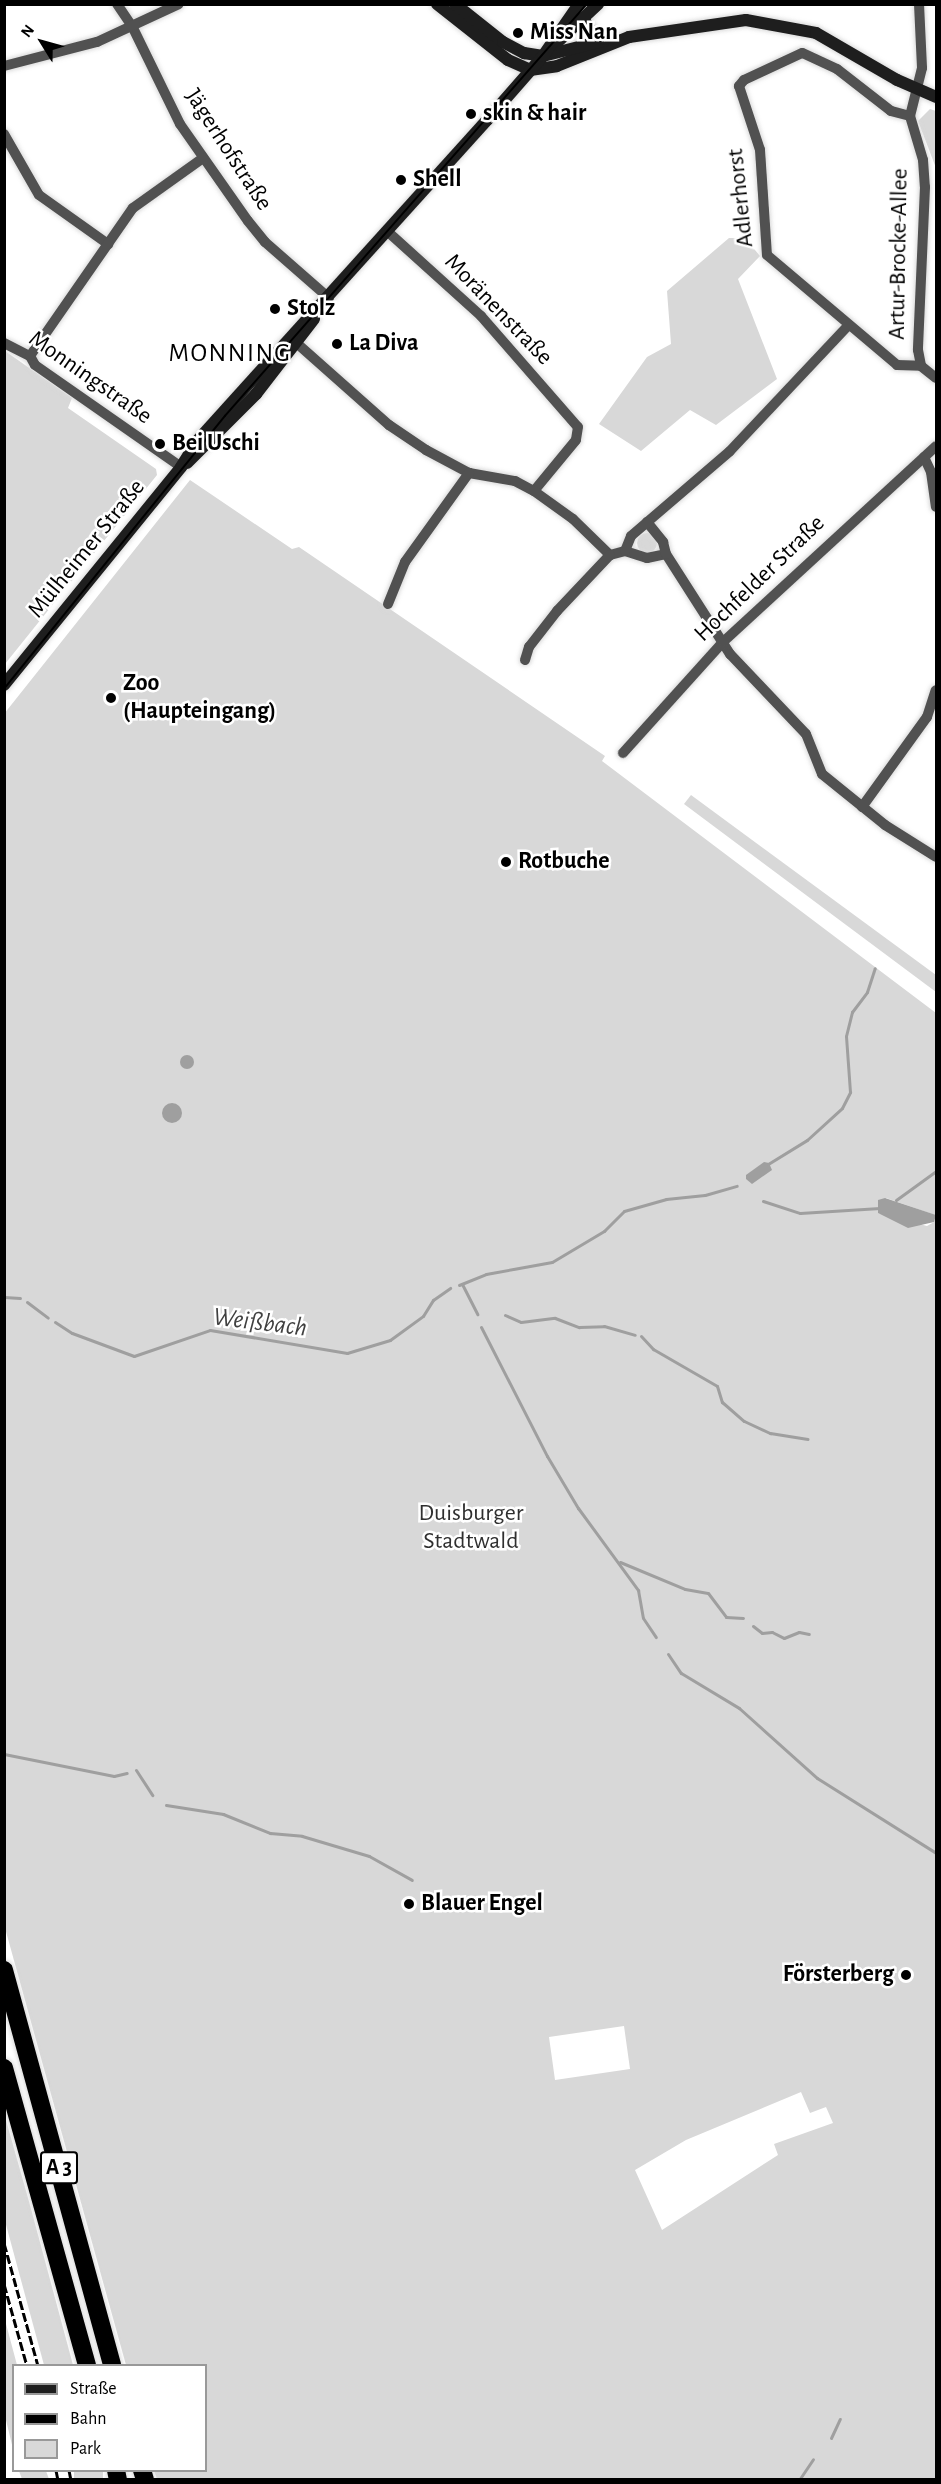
<!DOCTYPE html>
<html>
<head>
<meta charset="utf-8">
<style>
	body { margin:0 }
	#map { position:relative; width:941px; height:2484px; overflow:hidden; background:#fff; font-family:"Alegreya Sans",sans-serif }
	div>[style] { position:absolute }
	.green>* { inset:0; background:#d8d8d8; transform-origin:0 0 }
	.round { border-radius:50% }
	.water>* { inset:0; background:#9f9f9f }
	.stream>* { height:3px; margin:-1.5px; padding:0 1.5px; transform-origin:1.5px; border-radius:1.5px; background:#9f9f9f }
	.roads { filter:drop-shadow(0 0 2px #dbdbdb) drop-shadow(0 0 2px #dbdbdb) }
	.street>* { height:10px; margin:-5px; padding:0 5px; transform-origin:5px; border-radius:5px; background:#515151 }
	.secondary>* { height:12px; margin:-6px; padding:0 6px; transform-origin:6px; border-radius:6px; background:#1e1e1e }
	.highway>* { height:18px; margin:-9px; padding:0 9px; transform-origin:9px; border-radius:9px; background:#000 }
	.tram>* { height:1.5px; margin:-0.75px; padding:0 0.75px; transform-origin:0.75px; border-radius:0.75px; background:#000 }
	.rail>* { height:3px; margin-top:-1.5px; transform-origin:0; background:repeating-linear-gradient(90deg,#000 0 9px,transparent 0 12px) }
	.dots>* { width:16px; height:16px; translate:-50% -50%; box-sizing:border-box; border:3px solid #fff; border-radius:50% }
	span { translate:-50% -50%; white-space:nowrap; text-align:center; line-height:1.15; -webkit-text-stroke:5px #fff; paint-order:stroke }
	.shield-label span { padding:2px 4px; background:#fff; border:2px solid; border-radius:4px; -webkit-text-stroke-width:0 }
	.shield-label { font-size:22px; color:#000; font-weight:700 }
	.poi-label { font-size:24px; color:#000; font-weight:700 }
	.left { translate:0 -50%; text-align:left }
	.right { translate:-100% -50%; text-align:right }
	.street-label { font-size:24px; color:#000 }
	.park-label { font-size:24px; color:#2f2f2f }
	.neighbourhood-label { font-size:26px; color:#000; letter-spacing:1.5px }
	.water-label { font-size:26px; color:#404040; font-style:italic }
	.frame { position:absolute; inset:0; border:6px solid #000; pointer-events:none }
	.legend { position:absolute; left:12px; top:2364px; width:195px; height:108px; box-sizing:border-box; background:#fff; border:2px solid #999; margin:0; padding:8px 10px; list-style:none; font-size:18px; color:#000 }
	.legend li { display:flex; align-items:center; gap:12px; height:30px }
	.legend b { width:30px; border:2px solid #999 }
	.north { position:absolute; left:12px; top:12px; width:60px; height:60px; -webkit-text-stroke:4px #fff; paint-order:stroke; rotate:307deg; font-size:16px; font-weight:700; line-height:24px; text-align:center; color:#000 }
	.north::after { content:''; display:block; margin:auto; width:21px; height:27px; background:#000; clip-path:polygon(50% 0,100% 100%,50% 72%,0 100%) }
</style>
</head>
<body>
<div id="map">
	<div class="green">
		<div style="clip-path:polygon(930px 109px,936px 111px,936px 168px,918px 121px)"></div>
		<div style="clip-path:polygon(729px 238px,745px 238px,760px 256px,738px 279px,777px 379px,716px 425px,690px 410px,641px 451px,599px 424px,647px 357px,671px 344px,667px 291px)"></div>
		<div style="clip-path:polygon(5px 351px,72px 398px,68px 408px,156px 469px,157px 475px,5px 664px)"></div>
		<div style="clip-path:polygon(evenodd,190px 480px,292px 549px,299px 547px,605px 756px,602px 761px,936px 1013px,936px 2479px,157px 2479px,154px 2471px,206px 2470px,206px 2366px,126px 2365px,5px 1928px,4px 714px,190px 480px,886px 1198px,935px 1215px,934px 1222px,927px 1226px,878px 1213px,886px 1198px,190px 480px,624px 2026px,630px 2069px,555px 2080px,549px 2037px,624px 2026px,190px 480px,801px 2092px,810px 2113px,826px 2107px,833px 2123px,774px 2144px,778px 2155px,662px 2230px,635px 2170px,686px 2140px,801px 2092px)"></div>
		<div class="round" style="left:637px;top:533px;width:20px;height:20px"></div>
		<div style="clip-path:polygon(691px 795px,936px 975px,936px 992px,684px 804px)"></div>
		<div style="clip-path:polygon(4px 2113px,30px 2205px,73px 2365px,44px 2365px,5px 2221px)"></div>
		<div style="clip-path:polygon(5px 2320px,17px 2365px,14px 2366px,13px 2449px,5px 2416px)"></div>
		<div style="clip-path:polygon(19px 2471px,46px 2471px,49px 2479px,22px 2479px)"></div>
		<div style="left:74px;top:2471px;width:29px;height:8px"></div>
	</div>
	<div class="water">
		<div class="round" style="left:180px;top:1055px;width:14px;height:14px"></div>
		<div class="round" style="left:162px;top:1103px;width:20px;height:20px"></div>
		<div style="clip-path:polygon(764px 1162px,769px 1163px,772px 1170px,752px 1184px,746px 1179px,746px 1175px)"></div>
		<div style="clip-path:polygon(885px 1198px,936px 1215px,934px 1222px,908px 1228px,878px 1213px,878px 1200px)"></div>
	</div>
	<div class="stream">
		<div style="left:768px;top:1164px;width:46px;rotate:-31.6deg"></div>
		<div style="left:807px;top:1140px;width:47px;rotate:-42.4deg"></div>
		<div style="left:842px;top:1108px;width:18px;rotate:-63deg"></div>
		<div style="left:850px;top:1092px;width:56px;rotate:-94.1deg"></div>
		<div style="left:846px;top:1036px;width:25px;rotate:-76deg"></div>
		<div style="left:852px;top:1012px;width:25px;rotate:-53deg"></div>
		<div style="left:867px;top:992px;width:25px;rotate:-72deg"></div>
		<div style="left:896px;top:1200px;width:49px;rotate:-35.9deg"></div>
		<div style="left:763px;top:1201px;width:39px;rotate:18deg"></div>
		<div style="left:800px;top:1213px;width:80px;rotate:-3.6deg"></div>
		<div style="left:462px;top:1284px;width:34px;rotate:63deg"></div>
		<div style="left:459px;top:1285px;width:29px;rotate:-22deg"></div>
		<div style="left:486px;top:1274px;width:67px;rotate:-10.3deg"></div>
		<div style="left:552px;top:1262px;width:61px;rotate:-30.8deg"></div>
		<div style="left:604px;top:1231px;width:28px;rotate:-45deg"></div>
		<div style="left:624px;top:1211px;width:44px;rotate:-15.9deg"></div>
		<div style="left:666px;top:1199px;width:39px;rotate:-6deg"></div>
		<div style="left:705px;top:1195px;width:33px;rotate:-16deg"></div>
		<div style="left:4px;top:1297px;width:16px;rotate:4deg"></div>
		<div style="left:27px;top:1302px;width:26px;rotate:37deg"></div>
		<div style="left:505px;top:1315px;width:17px;rotate:24deg"></div>
		<div style="left:521px;top:1322px;width:34px;rotate:-7deg"></div>
		<div style="left:555px;top:1318px;width:26px;rotate:21deg"></div>
		<div style="left:579px;top:1327px;width:25px;rotate:-2deg"></div>
		<div style="left:604px;top:1326px;width:32px;rotate:16deg"></div>
		<div style="left:55px;top:1322px;width:20px;rotate:33deg"></div>
		<div style="left:72px;top:1333px;width:66px;rotate:20.4deg"></div>
		<div style="left:134px;top:1356px;width:80px;rotate:-18.9deg"></div>
		<div style="left:210px;top:1330px;width:139px;rotate:9.5deg"></div>
		<div style="left:347px;top:1353px;width:45px;rotate:-16.8deg"></div>
		<div style="left:390px;top:1340px;width:41px;rotate:-36deg"></div>
		<div style="left:423px;top:1316px;width:19px;rotate:-58deg"></div>
		<div style="left:433px;top:1300px;width:21px;rotate:-35deg"></div>
		<div style="left:481px;top:1327px;width:145px;rotate:62.9deg"></div>
		<div style="left:547px;top:1456px;width:61px;rotate:59.2deg"></div>
		<div style="left:578px;top:1508px;width:102px;rotate:53.8deg"></div>
		<div style="left:638px;top:1590px;width:28px;rotate:80deg"></div>
		<div style="left:643px;top:1618px;width:23px;rotate:56deg"></div>
		<div style="left:641px;top:1336px;width:18px;rotate:47deg"></div>
		<div style="left:653px;top:1349px;width:74px;rotate:30deg"></div>
		<div style="left:717px;top:1386px;width:17px;rotate:73deg"></div>
		<div style="left:722px;top:1402px;width:29px;rotate:41deg"></div>
		<div style="left:744px;top:1421px;width:29px;rotate:25deg"></div>
		<div style="left:770px;top:1433px;width:38px;rotate:9deg"></div>
		<div style="left:620px;top:1562px;width:70px;rotate:22.6deg"></div>
		<div style="left:685px;top:1589px;width:23px;rotate:10deg"></div>
		<div style="left:708px;top:1593px;width:30px;rotate:53deg"></div>
		<div style="left:726px;top:1617px;width:17px;rotate:3deg"></div>
		<div style="left:753px;top:1626px;width:11px;rotate:38deg"></div>
		<div style="left:762px;top:1633px;width:10px;rotate:-6deg"></div>
		<div style="left:772px;top:1632px;width:13px;rotate:27deg"></div>
		<div style="left:784px;top:1638px;width:16px;rotate:-22deg"></div>
		<div style="left:799px;top:1632px;width:10px;rotate:11deg"></div>
		<div style="left:668px;top:1654px;width:23px;rotate:56deg"></div>
		<div style="left:681px;top:1673px;width:68px;rotate:31.1deg"></div>
		<div style="left:739px;top:1708px;width:105px;rotate:41.9deg"></div>
		<div style="left:817px;top:1778px;width:141px;rotate:32.2deg"></div>
		<div style="left:4px;top:1754px;width:112px;rotate:11.3deg"></div>
		<div style="left:114px;top:1776px;width:13px;rotate:-13deg"></div>
		<div style="left:136px;top:1770px;width:30px;rotate:57deg"></div>
		<div style="left:166px;top:1805px;width:58px;rotate:9deg"></div>
		<div style="left:223px;top:1814px;width:51px;rotate:22deg"></div>
		<div style="left:270px;top:1833px;width:32px;rotate:5deg"></div>
		<div style="left:302px;top:1836px;width:70px;rotate:16.6deg"></div>
		<div style="left:369px;top:1856px;width:49px;rotate:29.2deg"></div>
		<div style="left:831px;top:2438px;width:21px;rotate:-65deg"></div>
		<div style="left:799px;top:2480px;width:25px;rotate:-56deg"></div>
	</div>
	<div class="roads">
		<div class="street">
			<div style="left:117px;top:4px;width:29px;rotate:56deg"></div>
			<div style="left:133px;top:28px;width:107px;rotate:63.9deg"></div>
			<div style="left:180px;top:124px;width:118px;rotate:55deg"></div>
			<div style="left:248px;top:221px;width:27px;rotate:51deg"></div>
			<div style="left:265px;top:242px;width:85px;rotate:41.2deg"></div>
			<div style="left:919px;top:4px;width:64px;rotate:87.3deg"></div>
			<div style="left:922px;top:68px;width:49px;rotate:104deg"></div>
			<div style="left:910px;top:116px;width:46px;rotate:73.5deg"></div>
			<div style="left:923px;top:160px;width:27px;rotate:86deg"></div>
			<div style="left:925px;top:187px;width:163px;rotate:92.5deg"></div>
			<div style="left:918px;top:350px;width:16px;rotate:79deg"></div>
			<div style="left:921px;top:366px;width:19px;rotate:39deg"></div>
			<div style="left:4px;top:66px;width:96px;rotate:-14.5deg"></div>
			<div style="left:97px;top:42px;width:90px;rotate:-24.9deg"></div>
			<div style="left:910px;top:116px;width:20px;rotate:-165deg"></div>
			<div style="left:891px;top:111px;width:68px;rotate:-142.1deg"></div>
			<div style="left:837px;top:69px;width:38px;rotate:-155deg"></div>
			<div style="left:802px;top:53px;width:64px;rotate:155deg"></div>
			<div style="left:744px;top:80px;width:8px;rotate:130deg"></div>
			<div style="left:739px;top:86px;width:67px;rotate:71.8deg"></div>
			<div style="left:760px;top:150px;width:105px;rotate:86.2deg"></div>
			<div style="left:767px;top:255px;width:170px;rotate:40.2deg"></div>
			<div style="left:897px;top:365px;width:24px;rotate:2deg"></div>
			<div style="left:4px;top:134px;width:70px;rotate:60.2deg"></div>
			<div style="left:39px;top:195px;width:85px;rotate:35.4deg"></div>
			<div style="left:387px;top:231px;width:127px;rotate:42.1deg"></div>
			<div style="left:481px;top:316px;width:147px;rotate:48.9deg"></div>
			<div style="left:578px;top:427px;width:13px;rotate:99deg"></div>
			<div style="left:576px;top:440px;width:66px;rotate:129.5deg"></div>
			<div style="left:292px;top:339px;width:130px;rotate:41.6deg"></div>
			<div style="left:389px;top:425px;width:45px;rotate:34deg"></div>
			<div style="left:426px;top:450px;width:49px;rotate:28.1deg"></div>
			<div style="left:469px;top:473px;width:47px;rotate:9.9deg"></div>
			<div style="left:515px;top:481px;width:21px;rotate:28deg"></div>
			<div style="left:534px;top:491px;width:48px;rotate:35.7deg"></div>
			<div style="left:573px;top:519px;width:52px;rotate:44.2deg"></div>
			<div style="left:610px;top:555px;width:16px;rotate:-15deg"></div>
			<div style="left:625px;top:551px;width:23px;rotate:18deg"></div>
			<div style="left:647px;top:558px;width:19px;rotate:-12deg"></div>
			<div style="left:666px;top:554px;width:119px;rotate:57.4deg"></div>
			<div style="left:730px;top:654px;width:110px;rotate:46.5deg"></div>
			<div style="left:806px;top:734px;width:43px;rotate:68.2deg"></div>
			<div style="left:822px;top:774px;width:81px;rotate:39deg"></div>
			<div style="left:885px;top:825px;width:60px;rotate:32.1deg"></div>
			<div style="left:4px;top:343px;width:29px;rotate:27deg"></div>
			<div style="left:30px;top:356px;width:10px;rotate:61deg"></div>
			<div style="left:35px;top:365px;width:178px;rotate:34.9deg"></div>
			<div style="left:30px;top:356px;width:180px;rotate:-55.2deg"></div>
			<div style="left:133px;top:208px;width:86px;rotate:-35.5deg"></div>
			<div style="left:924px;top:457px;width:17px;rotate:65deg"></div>
			<div style="left:931px;top:472px;width:35px;rotate:82deg"></div>
			<div style="left:647px;top:522px;width:26px;rotate:51deg"></div>
			<div style="left:663px;top:542px;width:12px;rotate:76deg"></div>
			<div style="left:625px;top:551px;width:16px;rotate:-68deg"></div>
			<div style="left:631px;top:536px;width:130px;rotate:-40.6deg"></div>
			<div style="left:730px;top:451px;width:172px;rotate:-46.7deg"></div>
			<div style="left:388px;top:604px;width:45px;rotate:-68deg"></div>
			<div style="left:405px;top:562px;width:110px;rotate:-54.3deg"></div>
			<div style="left:525px;top:660px;width:14px;rotate:-73deg"></div>
			<div style="left:529px;top:647px;width:46px;rotate:-52.1deg"></div>
			<div style="left:557px;top:611px;width:77px;rotate:-46.6deg"></div>
			<div style="left:623px;top:753px;width:149px;rotate:-48deg"></div>
			<div style="left:723px;top:642px;width:289px;rotate:-42.6deg"></div>
			<div style="left:862px;top:807px;width:111px;rotate:-54.2deg"></div>
			<div style="left:927px;top:717px;width:28px;rotate:-72deg"></div>
		</div>
		<div class="secondary">
			<div style="left:437px;top:4px;width:90px;rotate:38.3deg"></div>
			<div style="left:508px;top:60px;width:24px;rotate:24deg"></div>
			<div style="left:530px;top:70px;width:27px;rotate:-8deg"></div>
			<div style="left:557px;top:66px;width:78px;rotate:-21.9deg"></div>
			<div style="left:629px;top:37px;width:118px;rotate:-8.3deg"></div>
			<div style="left:746px;top:20px;width:71px;rotate:10.5deg"></div>
			<div style="left:816px;top:33px;width:94px;rotate:30.1deg"></div>
			<div style="left:897px;top:80px;width:43px;rotate:23.6deg"></div>
			<div style="left:455px;top:4px;width:61px;rotate:38.4deg"></div>
			<div style="left:503px;top:42px;width:24px;rotate:28deg"></div>
			<div style="left:524px;top:53px;width:19px;rotate:9deg"></div>
			<div style="left:543px;top:56px;width:69px;rotate:-14.2deg"></div>
			<div style="left:584px;top:20px;width:14px;rotate:56deg"></div>
			<div style="left:592px;top:32px;width:15px;rotate:28deg"></div>
			<div style="left:548px;top:51px;width:69px;rotate:-43.2deg"></div>
			<div style="left:187px;top:463px;width:98px;rotate:-45deg"></div>
			<div style="left:256px;top:394px;width:95px;rotate:-52.3deg"></div>
			<div style="left:4px;top:685px;width:281px;rotate:-50.9deg"></div>
			<div style="left:181px;top:467px;width:31px;rotate:-58deg"></div>
			<div style="left:197px;top:441px;width:433px;rotate:-47.9deg"></div>
			<div style="left:487px;top:120px;width:85px;rotate:-48.8deg"></div>
			<div style="left:543px;top:56px;width:63px;rotate:-55.3deg"></div>
		</div>
		<div class="highway">
			<div style="left:4px;top:1970px;width:410px;rotate:74.7deg"></div>
			<div style="left:4px;top:2068px;width:309px;rotate:74.4deg"></div>
			<div style="left:116px;top:2470px;width:10px;rotate:79deg"></div>
			<div style="left:142px;top:2470px;width:10px;rotate:73deg"></div>
		</div>
	</div>
	<div class="tram">
		<div style="left:4px;top:689px;width:351px;rotate:-51deg"></div>
		<div style="left:225px;top:416px;width:548px;rotate:-48.7deg"></div>
	</div>
	<div class="rail">
		<div style="left:4px;top:2243px;width:128px;rotate:74.5deg"></div>
		<div style="left:4px;top:2284px;width:85px;rotate:74.3deg"></div>
		<div style="left:56px;top:2470px;width:10px;rotate:79deg"></div>
		<div style="left:69px;top:2470px;width:10px;rotate:79deg"></div>
	</div>
	<div class="dots">
		<div style="left:518px;top:33px;background:#000"></div>
		<div style="left:471px;top:114px;background:#000"></div>
		<div style="left:401px;top:180px;background:#000"></div>
		<div style="left:275px;top:309px;background:#000"></div>
		<div style="left:337px;top:344px;background:#000"></div>
		<div style="left:160px;top:444px;background:#000"></div>
		<div style="left:111px;top:698px;background:#000"></div>
		<div style="left:506px;top:862px;background:#000"></div>
		<div style="left:409px;top:1904px;background:#000"></div>
		<div style="left:906px;top:1975px;background:#000"></div>
	</div>
	<div class="shield-label">
		<span style="left:59px;top:2168px">A 3</span>
	</div>
	<div class="poi-label">
		<span class="left" style="left:530px;top:33px">Miss Nan</span>
		<span class="left" style="left:483px;top:114px">skin &amp; hair</span>
		<span class="left" style="left:413px;top:180px">Shell</span>
		<span class="left" style="left:287px;top:309px">Stolz</span>
		<span class="left" style="left:349px;top:344px">La Diva</span>
		<span class="left" style="left:172px;top:444px">Bei Uschi</span>
		<span class="left" style="left:123px;top:698px">Zoo<br>(Haupteingang)</span>
		<span class="left" style="left:518px;top:862px">Rotbuche</span>
		<span class="left" style="left:421px;top:1904px">Blauer Engel</span>
		<span class="right" style="left:894px;top:1975px">Försterberg</span>
	</div>
	<div class="street-label">
		<span style="left:228px;top:150px;rotate:57deg">Jägerhofstraße</span>
		<span style="left:741px;top:198px;rotate:-96deg">Adlerhorst</span>
		<span style="left:899px;top:254px;rotate:-89deg">Artur-Brocke-Allee</span>
		<span style="left:498px;top:310px;rotate:46deg">Moränenstraße</span>
		<span style="left:90px;top:378px;rotate:35deg">Monningstraße</span>
		<span style="left:87px;top:549px;rotate:-51deg">Mülheimer Straße</span>
		<span style="left:760px;top:579px;rotate:-44deg">Hochfelder Straße</span>
	</div>
	<div class="park-label">
		<span style="left:471px;top:1528px">Duisburger<br>Stadtwald</span>
	</div>
	<div class="neighbourhood-label">
		<span style="left:230px;top:354px">MONNING</span>
	</div>
	<div class="water-label">
		<span style="left:260px;top:1323px;rotate:7deg">Weißbach</span>
	</div>
	<div class="frame"></div>
	<ul class="legend">
	<li><b style="height:8px;background:#1e1e1e"></b>Straße</li>
	<li><b style="height:8px;background:#000"></b>Bahn</li>
	<li><b style="height:16px;background:#d8d8d8"></b>Park</li>
	</ul>
	<div class="north">N</div>
</div>
</body>
</html>
